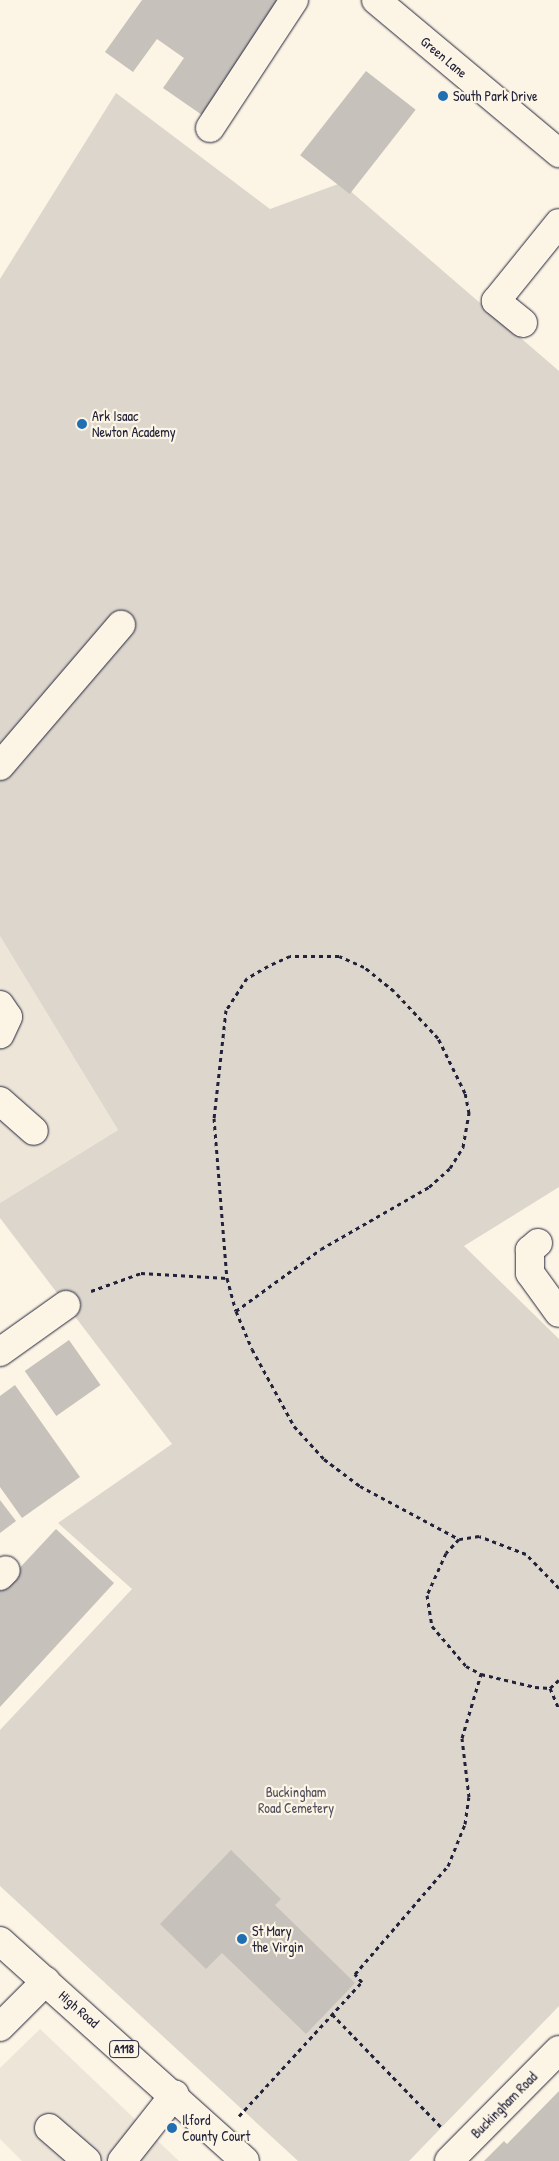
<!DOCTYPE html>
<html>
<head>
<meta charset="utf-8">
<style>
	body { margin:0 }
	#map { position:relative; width:559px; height:2161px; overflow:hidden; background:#fcf5e5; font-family:"Patrick Hand",sans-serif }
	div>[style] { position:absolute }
	.built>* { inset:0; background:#ece5d8 }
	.green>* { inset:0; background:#dcd6cc }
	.building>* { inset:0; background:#c6c1bb; transform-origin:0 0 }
	.path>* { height:3px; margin-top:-1.5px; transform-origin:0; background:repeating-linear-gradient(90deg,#22223b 0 4px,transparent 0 8px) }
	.roads { filter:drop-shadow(0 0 1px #22223b) drop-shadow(0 0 1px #22223b) }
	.minor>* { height:28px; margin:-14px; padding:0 14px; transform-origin:14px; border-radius:14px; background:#fcf5e5 }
	.major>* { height:28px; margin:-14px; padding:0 14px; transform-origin:14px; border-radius:14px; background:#fcf5e5 }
	.dots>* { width:14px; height:14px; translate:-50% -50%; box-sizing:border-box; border:2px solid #fcf5e5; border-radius:50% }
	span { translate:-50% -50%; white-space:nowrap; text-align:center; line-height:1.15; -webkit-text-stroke:4.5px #fcf5e5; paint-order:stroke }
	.shield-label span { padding:1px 4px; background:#fcf5e5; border:1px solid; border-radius:4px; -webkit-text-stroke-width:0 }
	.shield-label { font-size:12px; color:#22223b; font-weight:700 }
	.street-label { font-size:14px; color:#22223b }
	.poi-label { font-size:14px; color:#22223b }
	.left { translate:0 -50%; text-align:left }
	.park-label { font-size:14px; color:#504f5f }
</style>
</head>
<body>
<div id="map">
	<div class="built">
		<div style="clip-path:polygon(0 936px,118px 1130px,0 1203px)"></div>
		<div style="clip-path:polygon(40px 2029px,179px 2161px,22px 2161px,0 2139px,0 2068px)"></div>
	</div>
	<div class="green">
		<div style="clip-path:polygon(116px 93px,270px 209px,341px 183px,559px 371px,559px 1187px,464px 1246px,559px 1339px,559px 2006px,409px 2161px,298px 2161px,0 1886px,0 1730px,132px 1589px,58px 1523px,172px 1444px,0 1218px,0 1203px,118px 1130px,0 936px,0 279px)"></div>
	</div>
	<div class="building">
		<div style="clip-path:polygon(142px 0,282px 0,202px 115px,163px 88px,184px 58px,157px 39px,133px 72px,105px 52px)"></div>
		<div style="left:366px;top:71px;width:63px;height:107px;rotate:38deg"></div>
		<div style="left:69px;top:1340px;width:55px;height:54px;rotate:55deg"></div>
		<div style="clip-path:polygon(15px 1385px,80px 1477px,22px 1518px,0 1487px,0 1396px)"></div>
		<div style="clip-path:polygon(0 1500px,16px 1521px,0 1533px)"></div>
		<div style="clip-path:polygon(56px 1529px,114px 1583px,0 1707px,0 1589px)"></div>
		<div style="clip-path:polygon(231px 1850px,281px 1899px,275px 1905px,355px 1983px,306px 2034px,222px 1953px,206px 1969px,160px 1924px)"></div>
		<div style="clip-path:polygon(559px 2091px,559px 2161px,484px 2161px,504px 2141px,507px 2144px)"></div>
	</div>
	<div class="path">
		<div style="left:91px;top:1291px;width:53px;rotate:-19.8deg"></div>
		<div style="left:141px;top:1273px;width:86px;rotate:3.3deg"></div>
		<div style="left:236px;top:1311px;width:105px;rotate:-36.1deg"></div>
		<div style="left:321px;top:1249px;width:125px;rotate:-29.9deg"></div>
		<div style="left:429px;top:1187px;width:28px;rotate:-42deg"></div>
		<div style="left:450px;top:1168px;width:25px;rotate:-58deg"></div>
		<div style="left:463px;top:1147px;width:35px;rotate:-80deg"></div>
		<div style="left:469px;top:1113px;width:20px;rotate:-101deg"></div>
		<div style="left:465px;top:1093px;width:61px;rotate:-116.1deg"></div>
		<div style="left:438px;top:1038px;width:64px;rotate:-133.1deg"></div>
		<div style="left:394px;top:991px;width:38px;rotate:-141deg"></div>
		<div style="left:364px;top:967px;width:27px;rotate:-156deg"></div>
		<div style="left:339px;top:956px;width:49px;rotate:180deg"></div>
		<div style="left:290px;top:956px;width:24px;rotate:156deg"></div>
		<div style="left:268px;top:966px;width:24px;rotate:150deg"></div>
		<div style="left:247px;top:978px;width:38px;rotate:123deg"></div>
		<div style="left:226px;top:1010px;width:109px;rotate:96.3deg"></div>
		<div style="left:214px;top:1118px;width:161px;rotate:85.4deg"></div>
		<div style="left:227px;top:1278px;width:34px;rotate:75deg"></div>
		<div style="left:236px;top:1311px;width:41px;rotate:67.2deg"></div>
		<div style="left:252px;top:1349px;width:88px;rotate:61.4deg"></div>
		<div style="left:294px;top:1426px;width:45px;rotate:47.7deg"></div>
		<div style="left:324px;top:1459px;width:45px;rotate:36.9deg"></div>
		<div style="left:360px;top:1486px;width:112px;rotate:28.2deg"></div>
		<div style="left:559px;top:1588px;width:47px;rotate:-134.1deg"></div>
		<div style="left:526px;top:1554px;width:50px;rotate:-159deg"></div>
		<div style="left:479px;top:1536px;width:20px;rotate:171deg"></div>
		<div style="left:459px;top:1539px;width:19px;rotate:133deg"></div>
		<div style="left:446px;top:1553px;width:46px;rotate:114.3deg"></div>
		<div style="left:427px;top:1595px;width:31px;rotate:81deg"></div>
		<div style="left:432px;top:1626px;width:52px;rotate:49.6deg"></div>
		<div style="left:466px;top:1666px;width:17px;rotate:28deg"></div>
		<div style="left:481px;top:1674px;width:56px;rotate:13.5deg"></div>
		<div style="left:535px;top:1687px;width:15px;rotate:4deg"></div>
		<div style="left:550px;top:1688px;width:12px;rotate:-42deg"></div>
		<div style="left:550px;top:1688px;width:23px;rotate:67deg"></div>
		<div style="left:332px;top:2014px;width:158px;rotate:46deg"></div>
		<div style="left:239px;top:2116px;width:182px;rotate:-47.5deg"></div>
		<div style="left:362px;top:1982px;width:11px;rotate:-131deg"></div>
		<div style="left:355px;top:1974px;width:143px;rotate:-49.3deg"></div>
		<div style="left:448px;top:1866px;width:45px;rotate:-68deg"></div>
		<div style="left:465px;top:1824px;width:27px;rotate:-82deg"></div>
		<div style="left:469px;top:1797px;width:59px;rotate:-96.8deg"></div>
		<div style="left:462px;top:1738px;width:67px;rotate:-73.5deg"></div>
	</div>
	<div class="roads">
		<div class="minor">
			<div style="left:210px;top:128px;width:153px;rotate:-56.7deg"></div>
			<div style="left:523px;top:323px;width:35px;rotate:-141deg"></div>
			<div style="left:496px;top:301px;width:100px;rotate:-51.1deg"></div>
			<div style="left:0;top:766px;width:186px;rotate:-49.4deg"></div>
			<div style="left:0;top:1005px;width:14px;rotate:56deg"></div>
			<div style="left:8px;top:1017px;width:19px;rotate:115deg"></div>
			<div style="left:0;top:1101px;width:45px;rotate:41.4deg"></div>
			<div style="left:538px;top:1243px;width:11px;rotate:139deg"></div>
			<div style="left:530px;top:1250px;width:23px;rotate:90deg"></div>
			<div style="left:530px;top:1273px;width:49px;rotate:54.1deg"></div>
			<div style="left:0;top:1352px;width:81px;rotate:-35.5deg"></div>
			<div style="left:0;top:1576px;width:8px;rotate:-45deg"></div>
			<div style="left:0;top:2027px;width:65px;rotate:-45deg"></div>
			<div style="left:49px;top:2128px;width:50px;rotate:41deg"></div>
			<div style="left:122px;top:2161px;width:85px;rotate:-51.7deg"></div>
			<div style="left:449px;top:2161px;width:156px;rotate:-45.3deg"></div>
		</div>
		<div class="major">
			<div style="left:376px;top:0;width:239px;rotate:39.9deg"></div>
			<div style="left:0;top:1941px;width:329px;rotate:41.9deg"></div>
		</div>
	</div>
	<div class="dots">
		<div style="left:443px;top:96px;background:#1f6fb2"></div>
		<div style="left:82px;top:424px;background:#1f6fb2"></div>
		<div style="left:242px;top:1939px;background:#1f6fb2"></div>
		<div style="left:172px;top:2128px;background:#1f6fb2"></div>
	</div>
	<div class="shield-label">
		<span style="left:124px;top:2049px">A118</span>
	</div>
	<div class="street-label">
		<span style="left:444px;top:57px;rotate:40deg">Green Lane</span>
		<span style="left:79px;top:2009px;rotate:41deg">High Road</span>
		<span style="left:504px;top:2105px;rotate:-45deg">Buckingham Road</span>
	</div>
	<div class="poi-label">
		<span class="left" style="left:453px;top:96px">South Park Drive</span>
		<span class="left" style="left:92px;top:424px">Ark Isaac<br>Newton Academy</span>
		<span class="left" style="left:252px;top:1939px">St Mary<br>the Virgin</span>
		<span class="left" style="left:182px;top:2128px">Ilford<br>County Court</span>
	</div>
	<div class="park-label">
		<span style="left:296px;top:1800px">Buckingham<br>Road Cemetery</span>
	</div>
</div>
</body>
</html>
